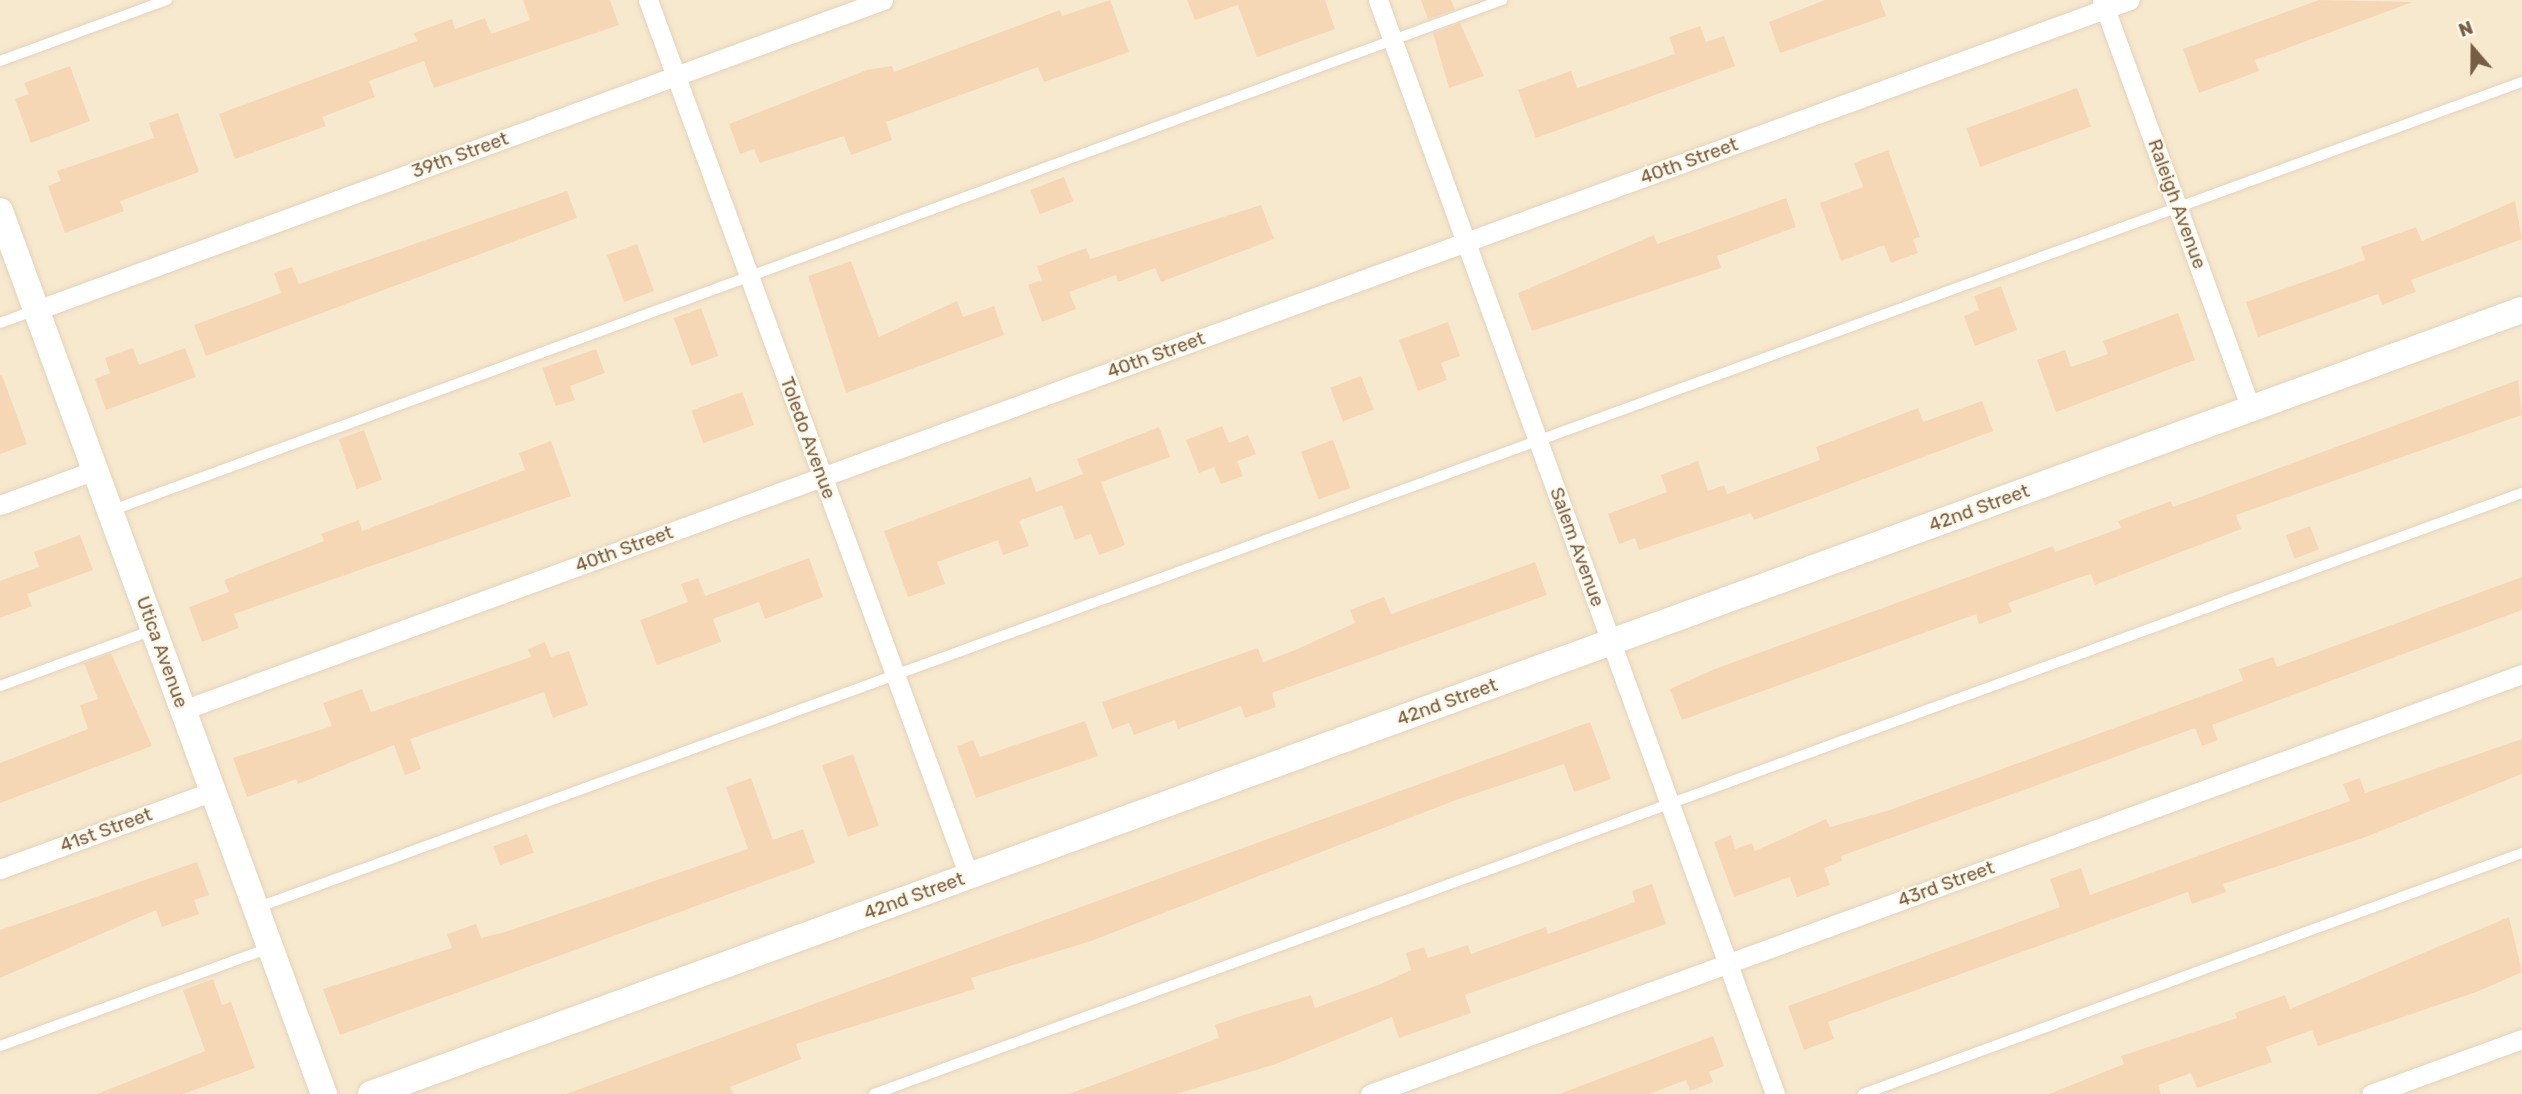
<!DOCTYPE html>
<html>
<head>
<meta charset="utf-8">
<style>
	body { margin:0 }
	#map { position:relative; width:2522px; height:1094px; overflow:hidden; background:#fef6e0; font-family:Rubik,sans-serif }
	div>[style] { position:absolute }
	.residential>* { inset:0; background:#f7e9ce; transform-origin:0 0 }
	.building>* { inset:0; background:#f6d7b5; transform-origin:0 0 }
	.roads { filter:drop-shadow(0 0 2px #e3d3bb) drop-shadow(0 0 2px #e3d3bb) }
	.lane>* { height:10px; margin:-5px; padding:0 5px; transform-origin:5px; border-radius:5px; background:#fff }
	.street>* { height:19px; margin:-9.5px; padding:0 9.5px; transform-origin:9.5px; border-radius:9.5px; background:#fff }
	.secondary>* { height:26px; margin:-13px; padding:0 13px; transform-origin:13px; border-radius:13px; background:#fff }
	span { translate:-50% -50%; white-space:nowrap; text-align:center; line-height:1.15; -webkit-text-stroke:5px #fff9e9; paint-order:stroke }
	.street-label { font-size:19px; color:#785d45 }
	.north { position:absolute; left:2438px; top:14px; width:70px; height:70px; -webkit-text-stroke:5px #fff9e9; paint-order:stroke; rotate:340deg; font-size:19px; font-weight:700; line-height:28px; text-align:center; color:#785d45 }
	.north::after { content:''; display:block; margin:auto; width:24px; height:32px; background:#785d45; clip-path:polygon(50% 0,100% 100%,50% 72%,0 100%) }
</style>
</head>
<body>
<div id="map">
	<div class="residential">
		<div style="left:0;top:0;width:2522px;height:1094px"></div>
	</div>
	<div class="building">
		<div style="clip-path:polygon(523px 0,610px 0,619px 25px,434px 88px,424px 61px,369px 81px,375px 97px,322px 117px,326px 126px,235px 159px,219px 114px,417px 41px,414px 33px,452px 19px,455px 29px,485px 18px,491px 34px,530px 20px)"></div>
		<div style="clip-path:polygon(1110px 0,1129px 52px,1044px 82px,1038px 67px,886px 122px,892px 140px,851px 155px,844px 136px,760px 163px,754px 149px,740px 154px,729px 124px,867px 70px,892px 66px,894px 72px,1060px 10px,1062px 16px)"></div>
		<div style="clip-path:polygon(1187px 0,1325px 0,1335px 29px,1257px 57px,1238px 5px,1195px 20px)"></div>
		<div style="clip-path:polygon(1421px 0,1451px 0,1455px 10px,1428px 19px)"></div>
		<div style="clip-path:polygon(1825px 0,1880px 0,1886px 16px,1780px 53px,1769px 22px)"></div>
		<div style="clip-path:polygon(2319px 0,2413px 2px,2255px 60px,2259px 71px,2199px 93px,2183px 49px)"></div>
		<div style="clip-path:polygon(1460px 23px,1484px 76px,1449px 88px,1433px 33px)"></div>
		<div style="clip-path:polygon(1700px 26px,1706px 42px,1724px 36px,1735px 66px,1536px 138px,1518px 90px,1571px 71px,1577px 88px,1638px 67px,1675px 54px,1669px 37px)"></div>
		<div style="clip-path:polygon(70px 66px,90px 121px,31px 143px,15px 99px,29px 94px,24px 83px)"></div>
		<div style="left:2077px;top:88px;width:41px;height:118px;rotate:70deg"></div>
		<div style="clip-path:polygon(178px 113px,199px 172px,120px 201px,124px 211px,65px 233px,48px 186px,61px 181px,57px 171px,154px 138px,149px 123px)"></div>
		<div style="clip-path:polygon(1888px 150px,1920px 237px,1913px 239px,1918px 253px,1891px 263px,1884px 245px,1841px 261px,1820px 203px,1863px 187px,1854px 163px)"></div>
		<div style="left:1064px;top:177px;width:26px;height:36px;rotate:69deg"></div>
		<div style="clip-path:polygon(567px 191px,577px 218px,206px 356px,194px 325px,281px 293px,274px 273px,292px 267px,299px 284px)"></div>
		<div style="clip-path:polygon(1786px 198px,1796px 227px,1717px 256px,1721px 268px,1532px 331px,1518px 293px,1654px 235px,1657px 244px)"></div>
		<div style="clip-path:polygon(2515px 201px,2522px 239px,2411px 280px,2416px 292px,2382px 305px,2378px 294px,2258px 337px,2246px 302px,2365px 260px,2361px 247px,2416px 227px,2422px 241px)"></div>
		<div style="clip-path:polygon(1261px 205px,1274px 239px,1161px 282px,1155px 268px,1118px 282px,1116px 275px,1069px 292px,1076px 309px,1042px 322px,1028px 285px,1042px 280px,1037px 266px,1086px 248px,1090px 259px)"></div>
		<div style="left:637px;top:244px;width:50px;height:32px;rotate:70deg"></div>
		<div style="clip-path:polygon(851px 261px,879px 337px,957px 301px,963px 317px,994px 306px,1004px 335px,846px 393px,808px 276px)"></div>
		<div style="clip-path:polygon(2001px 286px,2017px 330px,1975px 346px,1964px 316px,1979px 310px,1974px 296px)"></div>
		<div style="left:701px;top:308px;width:51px;height:29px;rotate:70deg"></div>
		<div style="clip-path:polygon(2178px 313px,2195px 360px,2056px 412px,2037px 360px,2065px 350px,2071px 367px,2108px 354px,2103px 341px)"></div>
		<div style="clip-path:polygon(1448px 322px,1460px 356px,1441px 363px,1447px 380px,1418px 391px,1399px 340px)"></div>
		<div style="clip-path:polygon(133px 348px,139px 365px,185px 348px,196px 377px,106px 410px,95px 379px,110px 373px,105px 358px)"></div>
		<div style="clip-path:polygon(596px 349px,605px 373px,570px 386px,575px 400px,556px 406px,542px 368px)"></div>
		<div style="clip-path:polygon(2px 375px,27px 444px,0 454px,0 376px)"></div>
		<div style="left:1361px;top:376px;width:36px;height:33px;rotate:69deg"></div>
		<div style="clip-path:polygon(2518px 380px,2522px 415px,2236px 515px,2241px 529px,2095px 585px,2091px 574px,2075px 579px,2008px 603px,2012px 612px,1979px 624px,1976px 614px,1682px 720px,1670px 689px,1715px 669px,2053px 546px,2055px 552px,2121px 528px,2118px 521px,2171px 501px,2173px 507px)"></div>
		<div style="left:742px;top:392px;width:35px;height:54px;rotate:70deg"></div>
		<div style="clip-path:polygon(1982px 401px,1993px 431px,1754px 520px,1751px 513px,1639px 550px,1635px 538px,1619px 544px,1608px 514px,1667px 492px,1661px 475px,1698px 461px,1708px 491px,1724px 485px,1727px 494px,1820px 460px,1816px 447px,1918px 408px,1923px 422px)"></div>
		<div style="clip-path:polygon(1222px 426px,1229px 443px,1248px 435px,1256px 454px,1237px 461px,1243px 476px,1221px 484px,1214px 467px,1199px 473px,1186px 440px)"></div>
		<div style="clip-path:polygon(1159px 427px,1170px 457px,1101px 482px,1125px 545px,1099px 555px,1091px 534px,1075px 540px,1062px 505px,1019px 521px,1029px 546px,1003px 555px,998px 540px,937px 562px,945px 584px,908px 597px,884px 531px,1031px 477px,1036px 492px,1083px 474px,1077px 459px)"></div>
		<div style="left:364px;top:430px;width:53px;height:27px;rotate:70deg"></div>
		<div style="left:1333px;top:440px;width:51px;height:34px;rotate:70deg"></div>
		<div style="clip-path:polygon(551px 441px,571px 496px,234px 614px,239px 628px,202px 642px,189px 607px,229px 592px,224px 580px,324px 541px,321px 534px,359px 520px,362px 531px,525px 470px,519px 453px)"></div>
		<div style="left:2310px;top:526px;width:25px;height:26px;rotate:69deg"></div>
		<div style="clip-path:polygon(80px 535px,93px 570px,27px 594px,32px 606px,0 618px,0 581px,39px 567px,34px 552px)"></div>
		<div style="clip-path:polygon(809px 558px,823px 597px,765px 619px,759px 602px,713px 619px,721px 642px,657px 665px,640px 620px,688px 602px,681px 584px,698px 578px,705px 596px)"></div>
		<div style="clip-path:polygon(1535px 562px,1547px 595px,1272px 693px,1276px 707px,1245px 718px,1241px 706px,1178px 729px,1175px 720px,1134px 735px,1129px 723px,1112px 729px,1102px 702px,1258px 648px,1263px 662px,1295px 650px,1355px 623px,1350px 610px,1384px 597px,1391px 614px)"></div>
		<div style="clip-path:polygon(2522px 577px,2522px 610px,2212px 725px,2218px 740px,2202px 746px,2195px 728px,1841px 856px,1842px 861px,1824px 868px,1830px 885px,1797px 897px,1790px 877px,1734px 897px,1714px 842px,1731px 835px,1735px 849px,1752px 843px,1755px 851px,1826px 819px,1830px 827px,1887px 811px,2243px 681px,2239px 669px,2273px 657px,2277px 667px)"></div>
		<div style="clip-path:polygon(545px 642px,551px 657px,569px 651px,588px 705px,553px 718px,544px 692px,410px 739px,421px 769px,405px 775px,394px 745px,298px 784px,296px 779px,247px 797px,233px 758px,332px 726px,323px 703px,362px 689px,371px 712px,531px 657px,528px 649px)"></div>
		<div style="clip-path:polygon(111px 653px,152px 746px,0 803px,0 763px,88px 729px,80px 705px,98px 699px,84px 663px)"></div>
		<div style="clip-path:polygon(1085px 721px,1098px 756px,976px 798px,957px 746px,973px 740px,980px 757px)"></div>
		<div style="clip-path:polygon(1590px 722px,1611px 779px,1574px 792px,1564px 764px,1456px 800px,1091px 941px,971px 978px,975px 989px,796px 1044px,801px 1059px,730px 1087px,733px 1094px,566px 1094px)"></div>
		<div style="clip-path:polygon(2522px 739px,2522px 774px,2363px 838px,2223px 884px,2226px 892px,2192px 904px,2188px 892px,1828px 1022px,1834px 1039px,1804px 1050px,1788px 1006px,2060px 907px,2050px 879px,2081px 868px,2090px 895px,2350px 801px,2343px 784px,2360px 778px,2365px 793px)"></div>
		<div style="left:853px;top:754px;width:76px;height:33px;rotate:70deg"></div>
		<div style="clip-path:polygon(751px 778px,773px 840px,803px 829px,815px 863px,340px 1035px,323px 989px,452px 948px,447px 934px,476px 924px,481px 938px,505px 932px,748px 849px,726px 787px)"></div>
		<div style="left:527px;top:834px;width:20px;height:36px;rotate:70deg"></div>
		<div style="clip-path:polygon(197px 862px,209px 895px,194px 900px,199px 914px,162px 927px,156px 910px,0 978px,0 930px)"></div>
		<div style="clip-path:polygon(1652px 884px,1666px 924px,1465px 995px,1471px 1013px,1399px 1038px,1392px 1017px,1276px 1064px,1176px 1094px,1069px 1094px,1219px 1038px,1215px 1025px,1247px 1014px,1311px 995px,1315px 1008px,1381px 984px,1411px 970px,1406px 953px,1424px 947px,1428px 958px,1468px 945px,1471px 954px,1546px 927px,1548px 934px,1635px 902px,1632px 891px)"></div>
		<div style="clip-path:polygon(2509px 917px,2522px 972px,2479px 991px,2318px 1046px,2312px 1030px,2266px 1047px,2272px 1062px,2197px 1088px,2191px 1073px,2158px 1085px,2161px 1094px,2049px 1094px,2124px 1064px,2121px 1056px,2237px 1018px,2235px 1013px,2285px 995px,2290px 1009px)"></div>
		<div style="clip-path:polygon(213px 979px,222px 1005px,231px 1002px,255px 1068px,183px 1094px,97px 1094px,205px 1051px,183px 990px)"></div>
		<div style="clip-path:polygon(1713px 1036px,1724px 1066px,1709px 1072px,1713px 1082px,1690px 1091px,1686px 1080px,1649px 1094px,1559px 1094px)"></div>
	</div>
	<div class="roads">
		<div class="lane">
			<div style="left:0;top:61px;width:178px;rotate:-20.1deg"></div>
			<div style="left:0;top:323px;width:38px;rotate:-20deg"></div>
			<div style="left:113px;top:510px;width:1480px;rotate:-20.16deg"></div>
			<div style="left:0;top:686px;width:163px;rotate:-20.1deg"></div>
			<div style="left:256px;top:908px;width:2412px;rotate:-20.03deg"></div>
			<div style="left:0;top:1046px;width:286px;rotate:-20deg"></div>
			<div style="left:874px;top:1094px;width:1754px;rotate:-20.04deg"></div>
			<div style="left:1863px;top:1094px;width:702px;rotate:-20.09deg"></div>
		</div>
		<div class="street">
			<div style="left:648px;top:0;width:933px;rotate:69.88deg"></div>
			<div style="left:1378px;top:0;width:1164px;rotate:70.05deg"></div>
			<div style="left:2102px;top:0;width:435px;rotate:70deg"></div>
			<div style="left:37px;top:310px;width:901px;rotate:-20.12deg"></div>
			<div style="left:0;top:505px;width:101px;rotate:-20.2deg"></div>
			<div style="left:183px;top:710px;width:2072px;rotate:-20.04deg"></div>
			<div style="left:0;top:869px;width:227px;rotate:-20.1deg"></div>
			<div style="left:1370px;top:1094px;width:1226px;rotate:-20.03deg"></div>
			<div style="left:2371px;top:1094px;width:161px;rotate:-20deg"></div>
		</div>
		<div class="secondary">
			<div style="left:0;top:211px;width:941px;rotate:69.85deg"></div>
			<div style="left:371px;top:1094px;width:2289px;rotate:-20.03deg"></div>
		</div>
	</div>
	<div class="street-label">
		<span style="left:460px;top:155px;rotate:-20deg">39th Street</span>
		<span style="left:1689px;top:161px;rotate:-20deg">40th Street</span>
		<span style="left:2177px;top:204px;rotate:70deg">Raleigh Avenue</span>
		<span style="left:1156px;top:355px;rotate:-20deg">40th Street</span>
		<span style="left:808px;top:438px;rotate:70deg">Toledo Avenue</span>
		<span style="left:1979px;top:508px;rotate:-20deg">42nd Street</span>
		<span style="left:1577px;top:547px;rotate:70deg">Salem Avenue</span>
		<span style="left:624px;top:549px;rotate:-20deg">40th Street</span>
		<span style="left:162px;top:652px;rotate:70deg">Utica Avenue</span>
		<span style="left:1447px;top:702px;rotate:-20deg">42nd Street</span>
		<span style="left:106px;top:830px;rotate:-20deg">41st Street</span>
		<span style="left:1946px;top:884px;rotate:-20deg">43rd Street</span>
		<span style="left:914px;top:896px;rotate:-20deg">42nd Street</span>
	</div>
	<div class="north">N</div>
</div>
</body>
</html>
